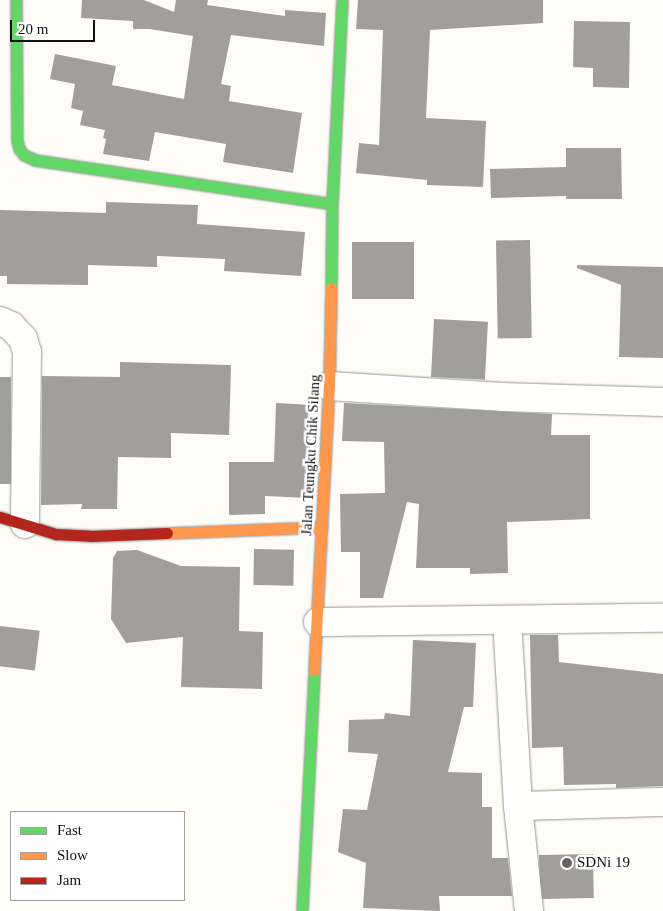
<!DOCTYPE html>
<html>
<head>
<meta charset="utf-8">
<style>
	body { margin:0 }
	#map { position:relative; width:663px; height:911px; overflow:hidden; background:#fdfcf7; font-family:Georgia,serif }
	div>[style] { position:absolute }
	.building>* { inset:0; background:#a19f9c; transform-origin:0 0 }
	.roads { filter:drop-shadow(0 0 1px #979795) drop-shadow(0 0 1px #979795) }
	.street>* { height:28px; margin:-14px; padding:0 14px; transform-origin:14px; border-radius:14px; background:#fffffe }
	.fast>* { height:11px; margin:-5.5px; padding:0 5.5px; transform-origin:5.5px; border-radius:5.5px; background:#63d668 }
	.slow>* { height:11px; margin:-5.5px; padding:0 5.5px; transform-origin:5.5px; border-radius:5.5px; background:#ff974d }
	.jam>* { height:11px; margin:-5.5px; padding:0 5.5px; transform-origin:5.5px; border-radius:5.5px; background:#b3261e }
	.dots>* { width:14px; height:14px; translate:-50% -50%; box-sizing:border-box; border:2px solid #fff; border-radius:50% }
	span { translate:-50% -50%; white-space:nowrap; text-align:center; line-height:1.15; -webkit-text-stroke:5px #fff; paint-order:stroke }
	.street-label { font-size:15px; color:#111 }
	.poi-label { font-size:15px; color:#111 }
	.left { translate:0 -50%; text-align:left }
	.legend { position:absolute; left:10px; top:811px; width:175px; height:90px; box-sizing:border-box; background:#fff; border:1px solid #a0a0a0; margin:0; padding:6px 9px; list-style:none; font-size:15px; color:#111 }
	.legend li { display:flex; align-items:center; gap:10px; height:25px }
	.legend b { width:25px; border:1px solid #a0a0a0 }
	.scale { position:absolute; left:10px; top:20px; width:85px; height:22px; box-sizing:border-box; border:2px solid #111; border-top:0; padding-left:6px; font-size:15px; line-height:18px; white-space:nowrap; color:#111; -webkit-text-stroke:4px #fff; paint-order:stroke }
</style>
</head>
<body>
<div id="map">
	<div class="building">
		<div style="clip-path:polygon(82px 0,144px 0,174px 12px,176px 0,208px 0,207px 5px,285px 16px,285px 10px,326px 13px,324px 46px,231px 35px,221px 84px,231px 86px,229px 101px,302px 113px,293px 173px,223px 162px,226px 144px,155px 132px,149px 161px,103px 154px,106px 139px,103px 138px,105px 130px,80px 125px,83px 111px,71px 108px,75px 84px,50px 79px,55px 54px,116px 66px,112px 85px,184px 99px,193px 36px,150px 29px,133px 29px,133px 21px,81px 18px)"></div>
		<div style="clip-path:polygon(358px 0,543px 0,543px 23px,430px 30px,426px 118px,486px 121px,483px 187px,427px 185px,427px 180px,356px 173px,359px 143px,379px 145px,383px 30px,356px 29px)"></div>
		<div style="clip-path:polygon(574px 21px,630px 22px,629px 88px,593px 87px,593px 68px,573px 67px)"></div>
		<div style="clip-path:polygon(566px 148px,621px 148px,622px 199px,566px 199px,566px 196px,491px 198px,490px 169px,566px 167px)"></div>
		<div style="clip-path:polygon(106px 202px,198px 205px,197px 224px,305px 232px,301px 276px,224px 271px,225px 259px,157px 256px,157px 267px,88px 265px,88px 285px,7px 284px,7px 276px,0 276px,0 210px,106px 213px)"></div>
		<div style="left:530px;top:240px;width:98px;height:34px;rotate:89deg"></div>
		<div style="left:352px;top:242px;width:62px;height:57px"></div>
		<div style="clip-path:polygon(577px 265px,663px 267px,663px 358px,619px 357px,621px 285px,577px 268px)"></div>
		<div style="left:434px;top:319px;width:54px;height:58px;rotate:3deg"></div>
		<div style="clip-path:polygon(120px 362px,231px 365px,229px 435px,171px 433px,171px 458px,118px 457px,117px 509px,81px 509px,82px 504px,41px 505px,42px 376px,120px 377px)"></div>
		<div style="left:0;top:377px;width:11px;height:107px"></div>
		<div style="clip-path:polygon(276px 403px,312px 405px,308px 498px,265px 496px,265px 514px,229px 515px,229px 462px,274px 462px)"></div>
		<div style="clip-path:polygon(344px 403px,552px 414px,551px 435px,590px 435px,590px 519px,507px 522px,508px 573px,470px 574px,470px 568px,416px 568px,419px 504px,407px 502px,383px 598px,360px 598px,360px 552px,341px 552px,340px 494px,385px 493px,384px 442px,342px 441px)"></div>
		<div style="left:254px;top:549px;width:40px;height:36px;rotate:1deg"></div>
		<div style="clip-path:polygon(137px 550px,181px 566px,240px 567px,239px 631px,263px 632px,262px 689px,181px 687px,183px 637px,126px 643px,111px 619px,113px 558px,117px 551px)"></div>
		<div style="left:0;top:626px;width:40px;height:40px;rotate:7deg"></div>
		<div style="clip-path:polygon(530px 635px,558px 635px,559px 662px,663px 674px,663px 786px,616px 788px,616px 784px,564px 785px,563px 747px,532px 748px)"></div>
		<div style="clip-path:polygon(413px 640px,476px 643px,473px 707px,464px 707px,448px 772px,482px 773px,482px 807px,492px 807px,492px 858px,508px 858px,512px 896px,439px 896px,440px 911px,363px 908px,366px 863px,338px 852px,343px 809px,367px 810px,378px 754px,348px 752px,349px 720px,384px 719px,385px 713px,410px 716px)"></div>
		<div style="left:593px;top:854px;width:44px;height:54px;rotate:89deg"></div>
	</div>
	<div class="roads">
		<div class="street">
			<div style="left:0;top:321px;width:12px;rotate:24deg"></div>
			<div style="left:11px;top:326px;width:18px;rotate:47deg"></div>
			<div style="left:23px;top:339px;width:14px;rotate:73deg"></div>
			<div style="left:27px;top:352px;width:172px;rotate:90.7deg"></div>
			<div style="left:329px;top:386px;width:173px;rotate:3.6deg"></div>
			<div style="left:502px;top:397px;width:161px;rotate:1.8deg"></div>
			<div style="left:507px;top:620px;width:186px;rotate:86.6deg"></div>
			<div style="left:518px;top:806px;width:106px;rotate:84deg"></div>
			<div style="left:318px;top:622px;width:345px;rotate:-0.7deg"></div>
			<div style="left:518px;top:806px;width:145px;rotate:-1.6deg"></div>
		</div>
		<div class="fast">
			<div style="left:16px;top:0;width:140px;rotate:89.6deg"></div>
			<div style="left:17px;top:140px;width:9px;rotate:77deg"></div>
			<div style="left:19px;top:149px;width:8px;rotate:50deg"></div>
			<div style="left:24px;top:155px;width:12px;rotate:24deg"></div>
			<div style="left:35px;top:160px;width:300px;rotate:8.4deg"></div>
			<div style="left:331px;top:288px;width:84px;rotate:-89.3deg"></div>
			<div style="left:332px;top:204px;width:204px;rotate:-87.2deg"></div>
			<div style="left:302px;top:911px;width:241px;rotate:-87.1deg"></div>
		</div>
		<div class="slow">
			<div style="left:167px;top:533px;width:155px;rotate:-2.2deg"></div>
			<div style="left:314px;top:670px;width:284px;rotate:-87deg"></div>
			<div style="left:329px;top:386px;width:98px;rotate:-88.8deg"></div>
		</div>
		<div class="jam">
			<div style="left:0;top:517px;width:59px;rotate:16.9deg"></div>
			<div style="left:56px;top:534px;width:34px;rotate:3deg"></div>
			<div style="left:90px;top:536px;width:77px;rotate:-2.2deg"></div>
		</div>
	</div>
	<div class="dots">
		<div style="left:567px;top:863px;background:#646362"></div>
	</div>
	<div class="street-label">
		<span style="left:311px;top:455px;rotate:-87deg">Jalan Teungku Chik Silang</span>
	</div>
	<div class="poi-label">
		<span class="left" style="left:577px;top:863px">SDNi 19</span>
	</div>
	<ul class="legend">
	<li><b style="height:6px;background:#63d668"></b>Fast</li>
	<li><b style="height:6px;background:#ff974d"></b>Slow</li>
	<li><b style="height:6px;background:#b3261e"></b>Jam</li>
	</ul>
	<div class="scale">20 m</div>
</div>
</body>
</html>
